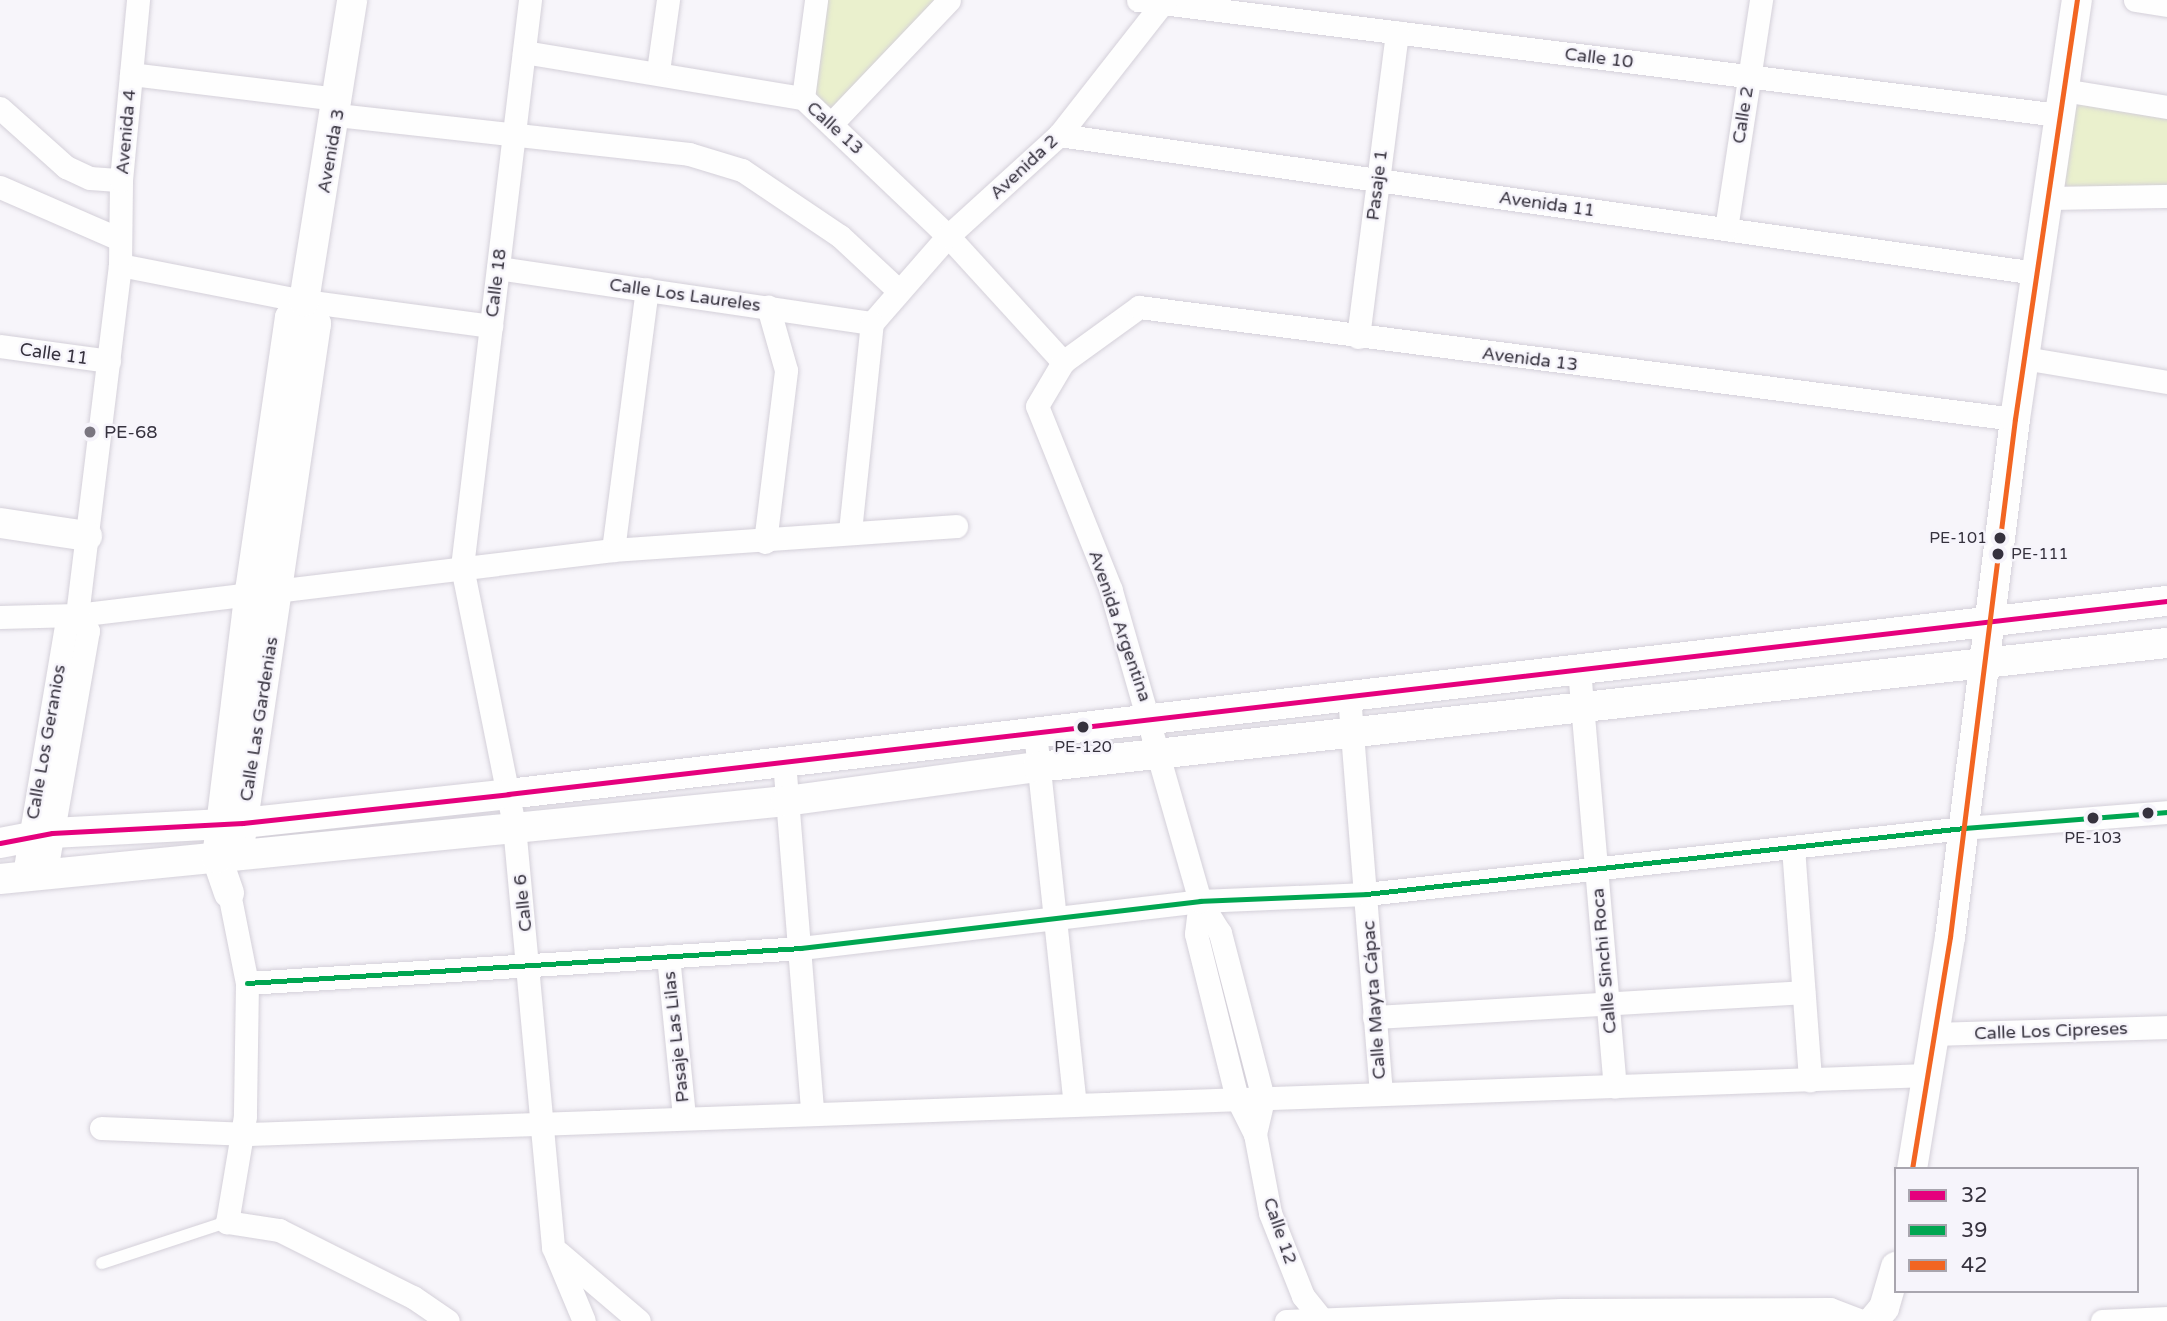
<!DOCTYPE html>
<html>
<head>
<meta charset="utf-8">
<style>
	body { margin:0 }
	#map { position:relative; width:2167px; height:1321px; overflow:hidden; background:#f7f5fa; font-family:"Varela Round",sans-serif }
	div>[style] { position:absolute }
	.green>* { inset:0; background:#eaf0cd }
	.roads { filter:drop-shadow(0 0 2px #d4d0d9) drop-shadow(0 0 2px #d4d0d9) }
	.service>* { height:12px; margin:-6px; padding:0 6px; transform-origin:6px; border-radius:6px; background:#fefefe }
	.minor>* { height:23px; margin:-11.5px; padding:0 11.5px; transform-origin:11.5px; border-radius:11.5px; background:#fefefe }
	.tertiary>* { height:30px; margin:-15px; padding:0 15px; transform-origin:15px; border-radius:15px; background:#fefefe }
	.bus-1>* { height:5px; margin:-2.5px; padding:0 2.5px; transform-origin:2.5px; border-radius:2.5px; background:#e5007d }
	.bus-2>* { height:5px; margin:-2.5px; padding:0 2.5px; transform-origin:2.5px; border-radius:2.5px; background:#00a651 }
	.bus-3>* { height:5px; margin:-2.5px; padding:0 2.5px; transform-origin:2.5px; border-radius:2.5px; background:#f26522 }
	.dots>* { width:19px; height:19px; translate:-50% -50%; box-sizing:border-box; border:4px solid #f6f4fb; border-radius:50% }
	span { translate:-50% -50%; white-space:nowrap; text-align:center; line-height:1.15; -webkit-text-stroke:5px #f6f4fb; paint-order:stroke }
	.bus-label { font-size:16px; color:#36323e }
	.right { translate:-100% -50%; text-align:right }
	.left { translate:0 -50%; text-align:left }
	.street-label { font-size:18px; color:#36323e }
	.poi-label { font-size:18px; color:#36323e }
	.legend { position:absolute; left:1894px; top:1167px; width:245px; height:126px; box-sizing:border-box; background:#f6f4fb; border:2px solid #a9a6af; margin:0; padding:9px 12px; list-style:none; font-size:21px; color:#36323e }
	.legend li { display:flex; align-items:center; gap:14px; height:35px }
	.legend b { width:35px; border:2px solid #a9a6af }
</style>
</head>
<body>
<div id="map">
	<div class="green">
		<div style="clip-path:polygon(816px 0,949px 0,833px 122px,803px 98px)"></div>
		<div style="clip-path:polygon(2063px 90px,2167px 107px,2167px 195px,2055px 198px)"></div>
	</div>
	<div class="roads">
		<div class="service">
			<div style="left:102px;top:1263px;width:132px;rotate:-18.2deg"></div>
		</div>
		<div class="minor">
			<div style="left:530px;top:0;width:571px;rotate:96.84deg"></div>
			<div style="left:462px;top:567px;width:264px;rotate:78.6deg"></div>
			<div style="left:514px;top:826px;width:423px;rotate:84.7deg"></div>
			<div style="left:553px;top:1247px;width:80px;rotate:67.3deg"></div>
			<div style="left:1138px;top:0;width:928px;rotate:7.12deg"></div>
			<div style="left:2135px;top:0;width:32px;rotate:9deg"></div>
			<div style="left:524px;top:52px;width:283px;rotate:9.4deg"></div>
			<div style="left:803px;top:98px;width:200px;rotate:43.6deg"></div>
			<div style="left:948px;top:236px;width:171px;rotate:47.6deg"></div>
			<div style="left:658px;top:71px;width:72px;rotate:-82deg"></div>
			<div style="left:131px;top:74px;width:209px;rotate:6.9deg"></div>
			<div style="left:2063px;top:90px;width:105px;rotate:9.3deg"></div>
			<div style="left:803px;top:98px;width:99px;rotate:-82.4deg"></div>
			<div style="left:0;top:108px;width:89px;rotate:41.8deg"></div>
			<div style="left:66px;top:167px;width:26px;rotate:25deg"></div>
			<div style="left:90px;top:178px;width:31px;rotate:4deg"></div>
			<div style="left:337px;top:115px;width:354px;rotate:6.3deg"></div>
			<div style="left:689px;top:154px;width:55px;rotate:16.8deg"></div>
			<div style="left:742px;top:170px;width:118px;rotate:34deg"></div>
			<div style="left:840px;top:236px;width:81px;rotate:43deg"></div>
			<div style="left:833px;top:122px;width:168px;rotate:-46.4deg"></div>
			<div style="left:1059px;top:135px;width:987px;rotate:8.04deg"></div>
			<div style="left:0;top:187px;width:130px;rotate:23.6deg"></div>
			<div style="left:2047px;top:198px;width:120px;rotate:-1deg"></div>
			<div style="left:1726px;top:229px;width:232px;rotate:-81.3deg"></div>
			<div style="left:120px;top:265px;width:187px;rotate:11.1deg"></div>
			<div style="left:304px;top:301px;width:189px;rotate:7.6deg"></div>
			<div style="left:498px;top:268px;width:378px;rotate:8.4deg"></div>
			<div style="left:872px;top:323px;width:116px;rotate:-48.9deg"></div>
			<div style="left:948px;top:236px;width:150px;rotate:-42.3deg"></div>
			<div style="left:1059px;top:135px;width:172px;rotate:-51.9deg"></div>
			<div style="left:1358px;top:337px;width:307px;rotate:-82.7deg"></div>
			<div style="left:0;top:346px;width:110px;rotate:7.8deg"></div>
			<div style="left:2024px;top:358px;width:145px;rotate:9.5deg"></div>
			<div style="left:850px;top:531px;width:209px;rotate:-84deg"></div>
			<div style="left:765px;top:542px;width:173px;rotate:-83deg"></div>
			<div style="left:786px;top:370px;width:66px;rotate:-105.9deg"></div>
			<div style="left:613px;top:550px;width:263px;rotate:-82.6deg"></div>
			<div style="left:0;top:617px;width:77px;rotate:-1.5deg"></div>
			<div style="left:77px;top:615px;width:540px;rotate:-6.91deg"></div>
			<div style="left:613px;top:550px;width:344px;rotate:-4deg"></div>
			<div style="left:1579px;top:669px;width:419px;rotate:85.1deg"></div>
			<div style="left:1349px;top:696px;width:399px;rotate:85.4deg"></div>
			<div style="left:1035px;top:732px;width:374px;rotate:83.9deg"></div>
			<div style="left:784px;top:761px;width:352px;rotate:85.4deg"></div>
			<div style="left:1793px;top:847px;width:234px;rotate:85.8deg"></div>
			<div style="left:46px;top:871px;width:244px;rotate:-80.1deg"></div>
			<div style="left:88px;top:631px;width:19px;rotate:-125deg"></div>
			<div style="left:24px;top:874px;width:252px;rotate:-80.4deg"></div>
			<div style="left:66px;top:626px;width:16px;rotate:-45deg"></div>
			<div style="left:77px;top:615px;width:353px;rotate:-83deg"></div>
			<div style="left:120px;top:265px;width:85px;rotate:-89.3deg"></div>
			<div style="left:121px;top:180px;width:181px;rotate:-84.6deg"></div>
			<div style="left:229px;top:893px;width:92px;rotate:78.7deg"></div>
			<div style="left:247px;top:983px;width:133px;rotate:90.9deg"></div>
			<div style="left:245px;top:1116px;width:108px;rotate:99.6deg"></div>
			<div style="left:227px;top:1222px;width:53px;rotate:8.7deg"></div>
			<div style="left:279px;top:1230px;width:150px;rotate:26.6deg"></div>
			<div style="left:413px;top:1297px;width:42px;rotate:34.4deg"></div>
			<div style="left:1200px;top:901px;width:33px;rotate:97deg"></div>
			<div style="left:1196px;top:934px;width:169px;rotate:76deg"></div>
			<div style="left:1237px;top:1098px;width:40px;rotate:63.4deg"></div>
			<div style="left:1255px;top:1134px;width:80px;rotate:79.2deg"></div>
			<div style="left:1270px;top:1213px;width:89px;rotate:68.3deg"></div>
			<div style="left:1303px;top:1296px;width:32px;rotate:51deg"></div>
			<div style="left:668px;top:956px;width:162px;rotate:84.3deg"></div>
			<div style="left:247px;top:983px;width:555px;rotate:-3.61deg"></div>
			<div style="left:801px;top:948px;width:402px;rotate:-6.7deg"></div>
			<div style="left:1200px;top:901px;width:166px;rotate:-2.4deg"></div>
			<div style="left:1366px;top:894px;width:602px;rotate:-6.3deg"></div>
			<div style="left:1964px;top:828px;width:204px;rotate:-4.5deg"></div>
			<div style="left:1374px;top:1017px;width:430px;rotate:-3.3deg"></div>
			<div style="left:1935px;top:1034px;width:232px;rotate:-1.7deg"></div>
			<div style="left:101px;top:1128px;width:148px;rotate:2.3deg"></div>
			<div style="left:249px;top:1134px;width:1680px;rotate:-2.01deg"></div>
			<div style="left:1255px;top:1134px;width:37px;rotate:-77deg"></div>
			<div style="left:1263px;top:1098px;width:171px;rotate:-104.6deg"></div>
			<div style="left:1220px;top:933px;width:38px;rotate:-122deg"></div>
			<div style="left:1200px;top:901px;width:323px;rotate:-106deg"></div>
			<div style="left:1111px;top:590px;width:198px;rotate:-111.9deg"></div>
			<div style="left:1037px;top:406px;width:51px;rotate:-59.4deg"></div>
			<div style="left:1063px;top:362px;width:94px;rotate:-35.9deg"></div>
			<div style="left:1139px;top:307px;width:883px;rotate:7.29deg"></div>
			<div style="left:558px;top:1252px;width:106px;rotate:40.4deg"></div>
			<div style="left:1286px;top:1321px;width:275px;rotate:-2.3deg"></div>
			<div style="left:1561px;top:1310px;width:269px;rotate:-0.2deg"></div>
			<div style="left:1830px;top:1309px;width:33px;rotate:21deg"></div>
			<div style="left:2102px;top:1321px;width:65px;rotate:-2.6deg"></div>
		</div>
		<div class="tertiary">
			<div style="left:0;top:523px;width:88px;rotate:8.5deg"></div>
			<div style="left:240px;top:841px;width:523px;rotate:-81.64deg"></div>
			<div style="left:316px;top:324px;width:26px;rotate:-118deg"></div>
			<div style="left:0;top:843px;width:53px;rotate:-10.9deg"></div>
			<div style="left:52px;top:833px;width:191px;rotate:-3deg"></div>
			<div style="left:243px;top:823px;width:267px;rotate:-6.2deg"></div>
			<div style="left:508px;top:794px;width:1670px;rotate:-6.64deg"></div>
			<div style="left:0;top:879px;width:790px;rotate:-5.67deg"></div>
			<div style="left:786px;top:801px;width:254px;rotate:-7.7deg"></div>
			<div style="left:1038px;top:767px;width:1136px;rotate:-6.27deg"></div>
			<div style="left:229px;top:893px;width:37px;rotate:-109deg"></div>
			<div style="left:217px;top:858px;width:269px;rotate:-83deg"></div>
			<div style="left:250px;top:591px;width:276px;rotate:-81.7deg"></div>
			<div style="left:290px;top:318px;width:22px;rotate:-51deg"></div>
			<div style="left:304px;top:301px;width:305px;rotate:-80.9deg"></div>
			<div style="left:1912px;top:1169px;width:235px;rotate:-80.7deg"></div>
			<div style="left:1950px;top:937px;width:522px;rotate:-82.85deg"></div>
			<div style="left:2015px;top:419px;width:424px;rotate:-81.6deg"></div>
			<div style="left:1873px;top:1321px;width:17px;rotate:-50deg"></div>
			<div style="left:1884px;top:1308px;width:43px;rotate:-73.7deg"></div>
		</div>
	</div>
	<div class="bus-1">
		<div style="left:0;top:843px;width:53px;rotate:-10.9deg"></div>
		<div style="left:52px;top:833px;width:191px;rotate:-3deg"></div>
		<div style="left:243px;top:823px;width:267px;rotate:-6.2deg"></div>
		<div style="left:508px;top:794px;width:1670px;rotate:-6.64deg"></div>
	</div>
	<div class="bus-2">
		<div style="left:247px;top:983px;width:555px;rotate:-3.61deg"></div>
		<div style="left:801px;top:948px;width:402px;rotate:-6.7deg"></div>
		<div style="left:1200px;top:901px;width:166px;rotate:-2.4deg"></div>
		<div style="left:1366px;top:894px;width:602px;rotate:-6.3deg"></div>
		<div style="left:1964px;top:828px;width:204px;rotate:-4.5deg"></div>
	</div>
	<div class="bus-3">
		<div style="left:1912px;top:1169px;width:235px;rotate:-80.7deg"></div>
		<div style="left:1950px;top:937px;width:522px;rotate:-82.85deg"></div>
		<div style="left:2015px;top:419px;width:424px;rotate:-81.6deg"></div>
	</div>
	<div class="dots">
		<div style="left:90px;top:432px;background:#7a7680"></div>
		<div style="left:2000px;top:538px;background:#36323e"></div>
		<div style="left:1998px;top:554px;background:#36323e"></div>
		<div style="left:1083px;top:727px;background:#36323e"></div>
		<div style="left:2148px;top:813px;background:#36323e"></div>
		<div style="left:2093px;top:818px;background:#36323e"></div>
	</div>
	<div class="bus-label">
		<span class="right" style="left:1987px;top:538px">PE-101</span>
		<span class="left" style="left:2011px;top:554px">PE-111</span>
		<span style="left:1083px;top:747px">PE-120</span>
		<span style="left:2093px;top:838px">PE-103</span>
	</div>
	<div class="street-label">
		<span style="left:1599px;top:58px;rotate:7deg">Calle 10</span>
		<span style="left:1743px;top:115px;rotate:-81deg">Calle 2</span>
		<span style="left:835px;top:128px;rotate:42deg">Calle 13</span>
		<span style="left:126px;top:132px;rotate:-85deg">Avenida 4</span>
		<span style="left:331px;top:151px;rotate:-80deg">Avenida 3</span>
		<span style="left:1024px;top:167px;rotate:-43deg">Avenida 2</span>
		<span style="left:1377px;top:185px;rotate:-83deg">Pasaje 1</span>
		<span style="left:1547px;top:204px;rotate:8deg">Avenida 11</span>
		<span style="left:496px;top:283px;rotate:-83deg">Calle 18</span>
		<span style="left:685px;top:295px;rotate:8deg">Calle Los Laureles</span>
		<span style="left:54px;top:354px;rotate:8deg">Calle 11</span>
		<span style="left:1530px;top:359px;rotate:7deg">Avenida 13</span>
		<span style="left:1120px;top:626px;rotate:71deg">Avenida Argentina</span>
		<span style="left:259px;top:719px;rotate:-81deg">Calle Las Gardenias</span>
		<span style="left:46px;top:742px;rotate:-80deg">Calle Los Geranios</span>
		<span style="left:523px;top:903px;rotate:-96deg">Calle 6</span>
		<span style="left:1604px;top:961px;rotate:-95deg">Calle Sinchi Roca</span>
		<span style="left:1374px;top:1000px;rotate:-94deg">Calle Mayta Cápac</span>
		<span style="left:2051px;top:1031px;rotate:-2deg">Calle Los Cipreses</span>
		<span style="left:676px;top:1037px;rotate:-96deg">Pasaje Las Lilas</span>
		<span style="left:1280px;top:1231px;rotate:71deg">Calle 12</span>
	</div>
	<div class="poi-label">
		<span class="left" style="left:104px;top:432px">PE-68</span>
	</div>
	<ul class="legend">
	<li><b style="height:9px;background:#e5007d"></b>32</li>
	<li><b style="height:9px;background:#00a651"></b>39</li>
	<li><b style="height:9px;background:#f26522"></b>42</li>
	</ul>
</div>
</body>
</html>
